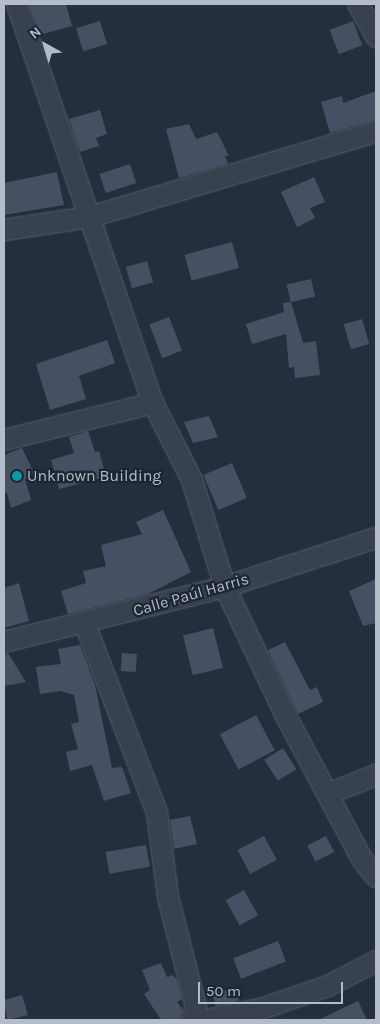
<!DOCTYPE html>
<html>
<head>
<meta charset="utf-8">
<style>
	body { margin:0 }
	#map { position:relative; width:380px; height:1024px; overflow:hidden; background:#242f3e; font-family:Karla,sans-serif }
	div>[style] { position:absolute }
	.building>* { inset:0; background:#455162; transform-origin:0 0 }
	.roads { filter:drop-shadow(0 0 1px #565f6c) drop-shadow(0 0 1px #565f6c) }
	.minor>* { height:20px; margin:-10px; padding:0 10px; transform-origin:10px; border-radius:10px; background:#38414e }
	.dots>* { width:14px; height:14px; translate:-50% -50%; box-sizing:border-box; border:2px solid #1d2633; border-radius:50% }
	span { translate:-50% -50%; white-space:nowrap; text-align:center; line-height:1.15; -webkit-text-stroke:4.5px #1d2633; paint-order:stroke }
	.poi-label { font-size:16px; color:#b4bcc9 }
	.left { translate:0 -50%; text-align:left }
	.street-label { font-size:16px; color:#b4bcc9 }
	.frame { position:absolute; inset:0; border:5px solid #b4bcc9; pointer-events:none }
	.north { position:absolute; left:20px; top:20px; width:50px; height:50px; -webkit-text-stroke:4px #1d2633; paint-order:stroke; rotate:321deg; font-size:14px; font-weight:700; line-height:20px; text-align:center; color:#b4bcc9 }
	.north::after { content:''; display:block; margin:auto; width:18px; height:22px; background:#b4bcc9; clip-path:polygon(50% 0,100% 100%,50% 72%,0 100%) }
	.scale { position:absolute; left:198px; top:982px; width:145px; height:22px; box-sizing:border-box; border:2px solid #b4bcc9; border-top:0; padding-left:6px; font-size:15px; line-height:18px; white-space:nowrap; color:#b4bcc9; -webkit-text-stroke:4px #1d2633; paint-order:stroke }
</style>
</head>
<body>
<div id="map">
	<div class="building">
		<div style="clip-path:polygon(29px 4px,66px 4px,72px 26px,40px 35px)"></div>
		<div style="left:100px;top:21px;width:24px;height:25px;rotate:73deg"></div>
		<div style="left:353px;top:21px;width:26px;height:25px;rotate:69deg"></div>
		<div style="clip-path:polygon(376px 91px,376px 120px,330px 133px,321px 102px,342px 96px,343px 103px)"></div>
		<div style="clip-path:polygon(100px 110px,107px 134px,96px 138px,99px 146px,80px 152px,69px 119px)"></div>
		<div style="clip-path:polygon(189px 124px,196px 139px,217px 132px,229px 156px,225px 156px,228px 164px,179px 178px,166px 129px)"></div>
		<div style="left:130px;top:164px;width:20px;height:32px;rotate:72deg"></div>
		<div style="clip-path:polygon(57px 172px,64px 205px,4px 215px,4px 183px)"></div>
		<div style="clip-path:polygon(314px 177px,325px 202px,310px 208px,315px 218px,297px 227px,281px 192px)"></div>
		<div style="left:232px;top:242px;width:27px;height:49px;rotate:75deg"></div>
		<div style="left:147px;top:261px;width:22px;height:22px;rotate:74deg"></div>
		<div style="left:311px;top:279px;width:18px;height:25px;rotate:77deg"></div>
		<div style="clip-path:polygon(291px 302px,303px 343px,316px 341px,320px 375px,295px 378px,294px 367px,289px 368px,286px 334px,252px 344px,246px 324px,284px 312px,283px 303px)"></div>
		<div style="left:169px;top:317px;width:36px;height:21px;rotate:69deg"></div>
		<div style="left:362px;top:319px;width:26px;height:19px;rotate:74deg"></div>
		<div style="clip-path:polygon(107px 340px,115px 363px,79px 376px,86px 399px,50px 410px,36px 364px)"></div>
		<div style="clip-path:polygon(209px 416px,218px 437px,193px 443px,184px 422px)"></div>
		<div style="clip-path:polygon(88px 431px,95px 452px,99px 451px,106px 477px,59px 489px,51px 460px,74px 453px,69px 437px)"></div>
		<div style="clip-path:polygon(22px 448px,34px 473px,25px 479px,31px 500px,11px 508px,7px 493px,4px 494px,4px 455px)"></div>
		<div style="left:232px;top:463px;width:38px;height:31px;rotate:67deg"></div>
		<div style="clip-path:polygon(163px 510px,191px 572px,148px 594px,68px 614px,61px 591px,86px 583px,83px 571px,106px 566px,101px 545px,142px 534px,136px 522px)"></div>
		<div style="clip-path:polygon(376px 579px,376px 623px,363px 626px,349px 591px)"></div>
		<div style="clip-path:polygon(19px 583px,29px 621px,4px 628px,4px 588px)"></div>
		<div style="left:213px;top:628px;width:41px;height:31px;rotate:76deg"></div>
		<div style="clip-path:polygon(285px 642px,310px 690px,317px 687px,323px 702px,298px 714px,268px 650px)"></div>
		<div style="clip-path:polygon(80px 645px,95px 685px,112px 768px,122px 767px,131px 793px,104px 801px,92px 765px,70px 771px,66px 752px,78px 749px,71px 724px,79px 722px,74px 695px,61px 691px,40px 694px,36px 667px,61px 664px,58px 649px)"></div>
		<div style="clip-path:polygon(8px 653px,26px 682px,4px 686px,4px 654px)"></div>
		<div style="left:122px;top:653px;width:15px;height:18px;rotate:4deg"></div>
		<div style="left:256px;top:715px;width:40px;height:41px;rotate:62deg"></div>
		<div style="left:283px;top:748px;width:25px;height:22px;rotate:58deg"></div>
		<div style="clip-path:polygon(190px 816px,197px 844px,174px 849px,170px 820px)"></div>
		<div style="left:264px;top:836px;width:27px;height:30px;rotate:62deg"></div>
		<div style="left:326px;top:836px;width:18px;height:21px;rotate:63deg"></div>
		<div style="left:146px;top:845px;width:22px;height:41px;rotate:80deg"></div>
		<div style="left:244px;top:890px;width:29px;height:21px;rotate:61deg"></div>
		<div style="left:278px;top:941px;width:22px;height:48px;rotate:69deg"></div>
		<div style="clip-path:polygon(161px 963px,167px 977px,173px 975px,177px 980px,182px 999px,177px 1002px,183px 1010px,180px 1020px,161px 1020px,144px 994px,150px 990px,142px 970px)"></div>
		<div style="left:236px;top:988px;width:13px;height:24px;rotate:77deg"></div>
		<div style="clip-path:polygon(22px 995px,28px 1015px,7px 1020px,4px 1000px)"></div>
		<div style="clip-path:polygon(358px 1001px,367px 1020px,318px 1020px)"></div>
	</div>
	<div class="roads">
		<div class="minor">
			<div style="left:17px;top:4px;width:422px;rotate:71.2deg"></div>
			<div style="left:153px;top:403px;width:86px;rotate:63.1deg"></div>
			<div style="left:192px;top:480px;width:112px;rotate:72.9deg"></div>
			<div style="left:225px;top:587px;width:145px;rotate:64.7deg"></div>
			<div style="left:287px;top:718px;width:160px;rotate:62deg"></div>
			<div style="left:362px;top:859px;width:23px;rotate:52deg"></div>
			<div style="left:358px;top:4px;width:38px;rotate:61deg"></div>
			<div style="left:4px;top:230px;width:87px;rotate:-8.6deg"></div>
			<div style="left:90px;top:217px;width:298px;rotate:-16.6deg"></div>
			<div style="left:4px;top:440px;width:154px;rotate:-13.9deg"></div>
			<div style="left:85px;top:624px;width:202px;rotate:69.1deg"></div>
			<div style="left:157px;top:813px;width:85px;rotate:82.5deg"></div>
			<div style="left:168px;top:897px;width:114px;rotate:75.7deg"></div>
			<div style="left:196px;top:1007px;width:14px;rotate:107deg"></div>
			<div style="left:4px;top:642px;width:228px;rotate:-14deg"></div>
			<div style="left:225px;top:587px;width:159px;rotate:-18deg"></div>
			<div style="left:328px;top:794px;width:52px;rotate:-21.6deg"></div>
			<div style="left:207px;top:1020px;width:58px;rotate:-11.9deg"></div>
			<div style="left:264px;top:1008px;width:68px;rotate:-19deg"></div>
			<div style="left:328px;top:986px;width:54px;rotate:-27.5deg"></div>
		</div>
	</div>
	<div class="dots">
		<div style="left:17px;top:476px;background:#0f9aa8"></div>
	</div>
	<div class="poi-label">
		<span class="left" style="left:27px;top:476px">Unknown Building</span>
	</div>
	<div class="street-label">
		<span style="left:191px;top:595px;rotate:-16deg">Calle Paúl Harris</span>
	</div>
	<div class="frame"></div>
	<div class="north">N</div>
	<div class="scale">50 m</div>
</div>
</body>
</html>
